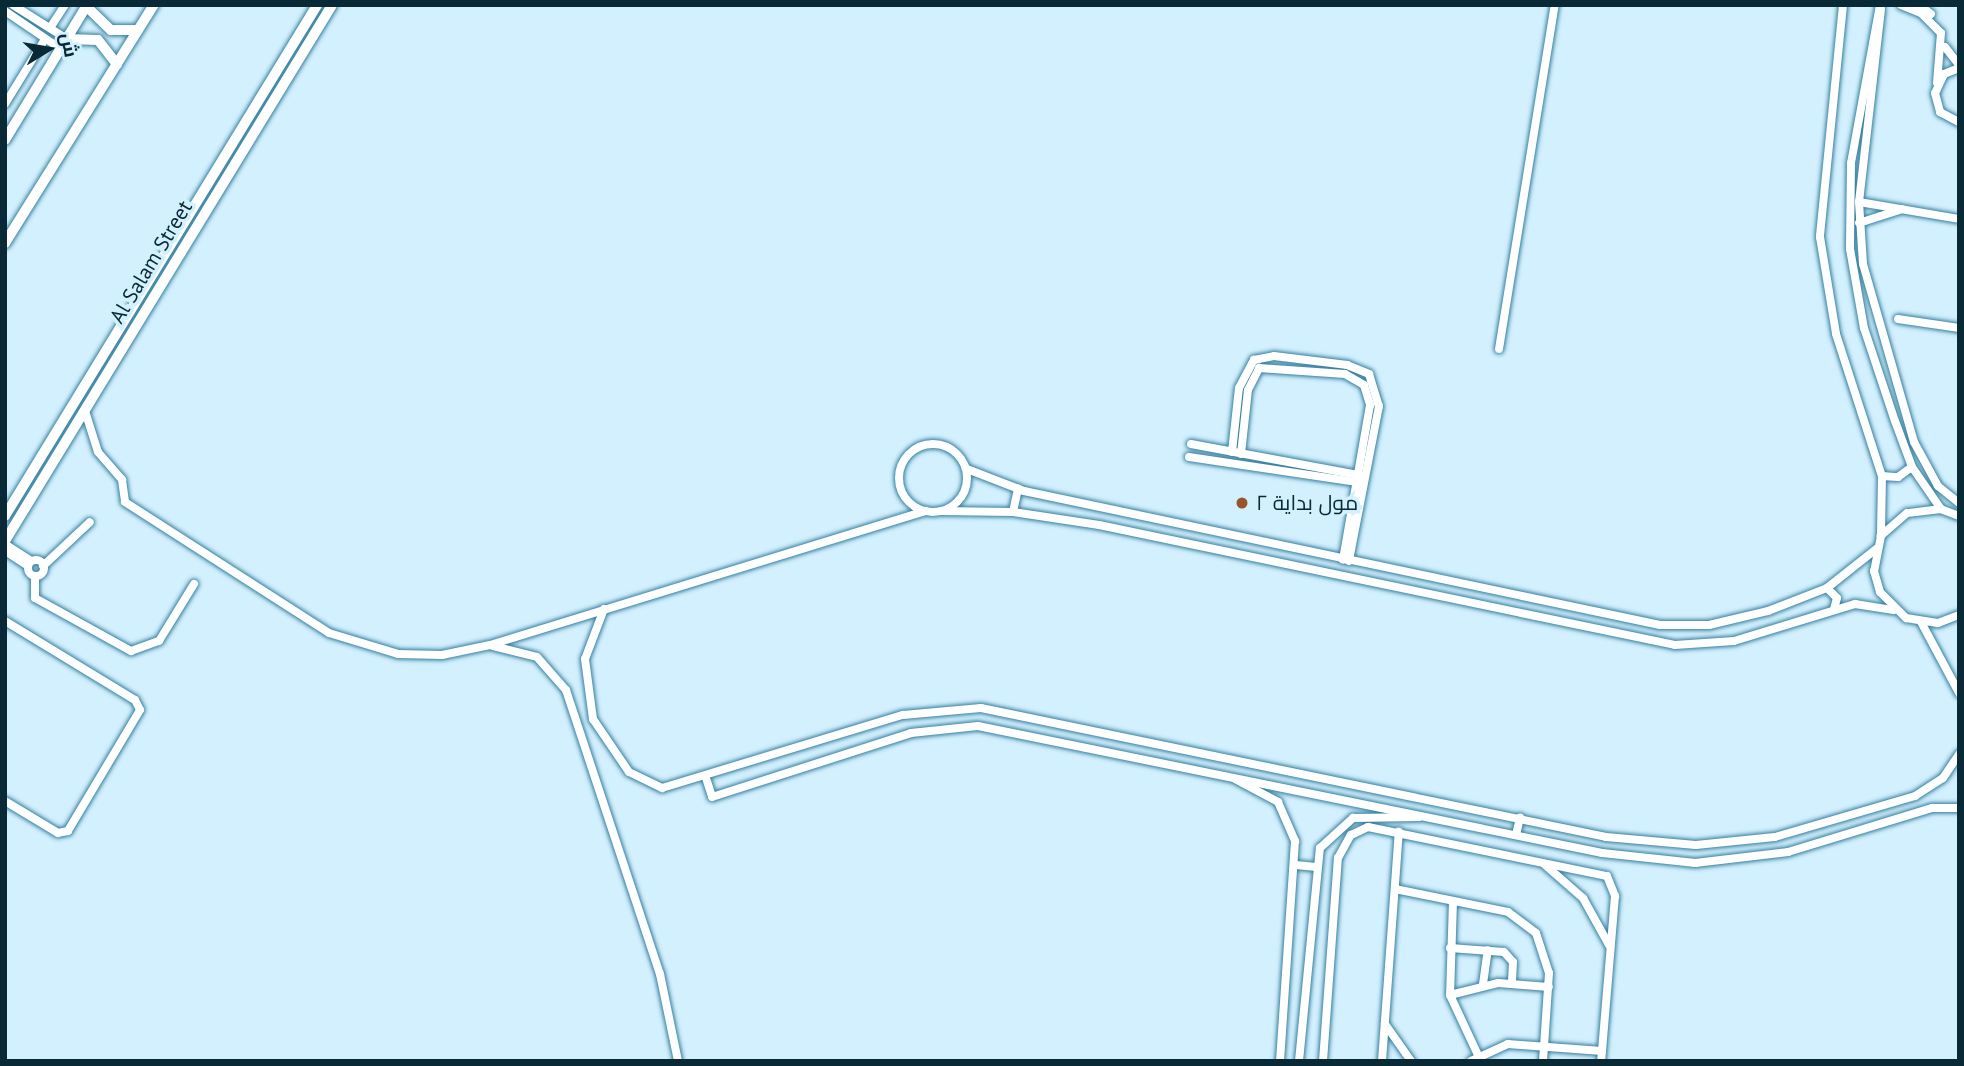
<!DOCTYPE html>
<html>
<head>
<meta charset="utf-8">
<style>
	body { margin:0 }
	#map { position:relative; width:1964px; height:1066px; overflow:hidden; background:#d3f0fe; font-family:"PT Sans",Cairo,sans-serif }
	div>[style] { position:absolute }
	.roads { filter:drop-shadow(0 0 2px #3480a0) drop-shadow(0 0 2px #3480a0) }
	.minor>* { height:8px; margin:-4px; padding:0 4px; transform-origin:4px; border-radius:4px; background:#fff }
	.minor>.ring { margin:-4px; padding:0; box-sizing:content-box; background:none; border:8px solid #fff; border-radius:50% }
	.major>* { height:10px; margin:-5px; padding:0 5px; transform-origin:5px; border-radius:5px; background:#fff }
	.dots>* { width:19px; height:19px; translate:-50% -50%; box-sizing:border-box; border:4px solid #d3f0fe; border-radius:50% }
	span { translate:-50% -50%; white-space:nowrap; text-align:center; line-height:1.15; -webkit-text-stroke:7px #d3f0fe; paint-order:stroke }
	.street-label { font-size:21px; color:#092937 }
	.poi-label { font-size:21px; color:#092937 }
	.left { translate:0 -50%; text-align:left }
	.frame { position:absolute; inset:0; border:7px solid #092937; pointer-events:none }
	.north { position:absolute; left:14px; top:14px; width:70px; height:70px; -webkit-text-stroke:5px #d3f0fe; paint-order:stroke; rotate:79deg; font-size:19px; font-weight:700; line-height:28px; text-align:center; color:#092937 }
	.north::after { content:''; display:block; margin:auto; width:24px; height:32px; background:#092937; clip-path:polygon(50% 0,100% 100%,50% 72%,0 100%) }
</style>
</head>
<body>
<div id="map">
	<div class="roads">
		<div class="minor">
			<div style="left:13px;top:5px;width:64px;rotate:32.2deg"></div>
			<div style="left:1843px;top:5px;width:233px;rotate:95.7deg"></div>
			<div style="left:1820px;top:237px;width:98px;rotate:80.6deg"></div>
			<div style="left:1836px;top:334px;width:149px;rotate:72.1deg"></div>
			<div style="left:1882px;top:476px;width:60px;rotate:91deg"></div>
			<div style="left:1880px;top:5px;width:161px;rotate:100.4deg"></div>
			<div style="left:1851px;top:163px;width:86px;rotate:90.7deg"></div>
			<div style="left:1850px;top:249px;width:80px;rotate:80deg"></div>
			<div style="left:1864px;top:328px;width:98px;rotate:71.6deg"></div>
			<div style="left:1895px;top:421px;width:49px;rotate:69.7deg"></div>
			<div style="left:1912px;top:467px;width:51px;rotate:55.4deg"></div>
			<div style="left:1901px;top:5px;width:22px;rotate:22deg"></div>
			<div style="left:1921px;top:13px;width:28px;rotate:45deg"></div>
			<div style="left:1941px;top:33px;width:50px;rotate:94.6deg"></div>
			<div style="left:1919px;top:5px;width:15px;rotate:37deg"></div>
			<div style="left:1881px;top:9px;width:194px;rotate:96.5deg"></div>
			<div style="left:1859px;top:202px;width:62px;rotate:86.3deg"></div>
			<div style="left:1863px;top:264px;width:185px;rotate:74deg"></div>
			<div style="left:1914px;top:442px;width:50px;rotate:61.4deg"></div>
			<div style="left:1938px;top:486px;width:27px;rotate:39deg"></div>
			<div style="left:5px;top:11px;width:68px;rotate:34.2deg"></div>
			<div style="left:50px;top:28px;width:27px;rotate:-57deg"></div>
			<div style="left:1945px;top:47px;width:23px;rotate:52deg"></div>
			<div style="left:1959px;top:68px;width:16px;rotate:158deg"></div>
			<div style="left:1944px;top:74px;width:21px;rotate:115deg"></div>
			<div style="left:1935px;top:93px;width:20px;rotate:75deg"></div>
			<div style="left:1940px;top:112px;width:21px;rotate:28deg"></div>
			<div style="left:5px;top:104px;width:76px;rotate:-58.4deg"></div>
			<div style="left:1859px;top:202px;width:101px;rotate:9.6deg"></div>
			<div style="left:1859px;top:223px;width:45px;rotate:-18deg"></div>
			<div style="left:1898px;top:319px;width:62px;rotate:8.4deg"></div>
			<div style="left:1499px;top:349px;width:349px;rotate:-80.8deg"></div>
			<div style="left:85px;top:411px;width:43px;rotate:72.4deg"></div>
			<div style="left:98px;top:452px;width:37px;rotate:49deg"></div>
			<div style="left:122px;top:480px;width:22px;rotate:82deg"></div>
			<div style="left:125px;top:502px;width:242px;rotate:32.7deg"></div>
			<div style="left:329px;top:633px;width:72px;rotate:16.9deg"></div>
			<div style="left:398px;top:654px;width:44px;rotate:1.3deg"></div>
			<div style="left:442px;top:655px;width:49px;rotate:-11.8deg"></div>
			<div style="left:490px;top:645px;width:456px;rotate:-17.1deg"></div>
			<div class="ring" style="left:899px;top:444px;width:60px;height:60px"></div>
			<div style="left:1191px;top:444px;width:170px;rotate:10.5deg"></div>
			<div style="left:1232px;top:452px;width:64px;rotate:-83.8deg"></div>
			<div style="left:1239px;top:388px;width:32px;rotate:-62deg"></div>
			<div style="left:1254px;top:360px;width:20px;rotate:-11deg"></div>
			<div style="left:1274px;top:356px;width:74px;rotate:7deg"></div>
			<div style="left:1347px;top:365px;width:24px;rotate:22deg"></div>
			<div style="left:1369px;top:374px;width:34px;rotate:73deg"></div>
			<div style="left:1379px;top:406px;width:158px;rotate:101deg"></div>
			<div style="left:1241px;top:454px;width:64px;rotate:-83.8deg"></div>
			<div style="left:1248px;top:390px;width:25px;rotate:-63deg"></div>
			<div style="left:1259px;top:368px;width:86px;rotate:4deg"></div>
			<div style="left:1345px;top:374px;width:22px;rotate:30deg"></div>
			<div style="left:1364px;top:385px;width:21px;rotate:73deg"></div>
			<div style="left:1370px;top:405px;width:157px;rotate:99.9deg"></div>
			<div style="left:1189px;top:457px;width:170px;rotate:8.5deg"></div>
			<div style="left:967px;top:469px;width:61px;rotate:21.1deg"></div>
			<div style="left:1024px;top:491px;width:650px;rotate:11.9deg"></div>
			<div style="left:1660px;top:625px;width:49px"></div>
			<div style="left:1709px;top:625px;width:61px;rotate:-13.3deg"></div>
			<div style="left:1768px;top:611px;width:63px;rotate:-21.3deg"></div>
			<div style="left:1827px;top:588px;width:63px;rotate:-38.5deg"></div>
			<div style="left:1882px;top:476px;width:16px;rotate:4deg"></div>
			<div style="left:1898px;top:477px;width:17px;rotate:-36deg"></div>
			<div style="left:941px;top:511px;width:72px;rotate:0.8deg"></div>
			<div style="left:1013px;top:512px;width:87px;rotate:8.6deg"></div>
			<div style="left:1099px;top:525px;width:588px;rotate:11.77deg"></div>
			<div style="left:1675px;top:645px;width:59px;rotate:-3.9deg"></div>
			<div style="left:1734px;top:641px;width:127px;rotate:-17deg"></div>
			<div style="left:1855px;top:604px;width:39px;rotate:9deg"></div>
			<div style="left:1013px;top:512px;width:24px;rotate:-78deg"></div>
			<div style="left:1959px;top:516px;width:19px;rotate:-159deg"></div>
			<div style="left:1941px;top:509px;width:34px;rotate:173deg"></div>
			<div style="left:1907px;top:513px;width:35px;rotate:139deg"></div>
			<div style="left:1881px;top:536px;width:36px;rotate:101deg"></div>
			<div style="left:1874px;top:571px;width:22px;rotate:74deg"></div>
			<div style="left:1880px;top:592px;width:37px;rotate:45deg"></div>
			<div style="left:1906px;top:618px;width:32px;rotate:9deg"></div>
			<div style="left:1938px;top:623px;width:22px;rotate:-21deg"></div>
			<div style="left:5px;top:544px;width:31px;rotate:33deg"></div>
			<div style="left:5px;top:551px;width:27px;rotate:33deg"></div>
			<div class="ring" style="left:28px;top:560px;width:8px;height:8px"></div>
			<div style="left:43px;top:566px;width:64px;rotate:-43.1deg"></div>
			<div style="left:35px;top:576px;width:22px;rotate:90deg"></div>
			<div style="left:35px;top:598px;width:110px;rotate:28.9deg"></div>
			<div style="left:131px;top:651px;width:30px;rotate:-20deg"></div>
			<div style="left:159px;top:641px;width:67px;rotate:-58.4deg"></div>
			<div style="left:1827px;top:588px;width:14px;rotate:45deg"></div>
			<div style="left:1837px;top:598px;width:11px;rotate:105deg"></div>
			<div style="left:604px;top:609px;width:53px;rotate:110.8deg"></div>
			<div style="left:585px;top:659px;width:61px;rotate:82.4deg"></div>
			<div style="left:593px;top:719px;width:64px;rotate:55.8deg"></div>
			<div style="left:629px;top:772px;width:37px;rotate:26deg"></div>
			<div style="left:662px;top:788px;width:252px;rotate:-16.9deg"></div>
			<div style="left:903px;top:715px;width:78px;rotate:-5.1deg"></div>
			<div style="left:981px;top:708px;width:638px;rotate:11.66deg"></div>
			<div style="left:1606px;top:837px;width:90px;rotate:5.1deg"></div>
			<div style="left:1696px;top:845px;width:79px;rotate:-5.8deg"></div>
			<div style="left:1775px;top:837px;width:146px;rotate:-16.3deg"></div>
			<div style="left:1915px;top:796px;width:33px;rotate:-33deg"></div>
			<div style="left:1943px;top:778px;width:29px;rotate:-56deg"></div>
			<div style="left:5px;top:621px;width:152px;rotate:31.3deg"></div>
			<div style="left:135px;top:700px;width:11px;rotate:63deg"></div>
			<div style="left:140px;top:710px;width:141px;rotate:120.8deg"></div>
			<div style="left:68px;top:831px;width:10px;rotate:169deg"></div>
			<div style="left:58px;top:833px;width:62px;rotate:-148.9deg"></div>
			<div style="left:1921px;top:622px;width:81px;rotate:61.8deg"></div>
			<div style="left:493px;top:646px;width:45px;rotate:14deg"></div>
			<div style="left:537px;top:657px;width:44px;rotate:48.7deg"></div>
			<div style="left:566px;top:690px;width:299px;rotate:71.7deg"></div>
			<div style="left:660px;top:974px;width:89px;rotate:78.3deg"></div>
			<div style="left:706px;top:778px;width:20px;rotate:72deg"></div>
			<div style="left:712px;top:797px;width:209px;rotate:-17.8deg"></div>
			<div style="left:911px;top:733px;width:67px;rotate:-6deg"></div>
			<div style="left:978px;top:726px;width:637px;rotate:11.5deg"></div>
			<div style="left:1602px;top:853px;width:94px;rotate:6.1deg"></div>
			<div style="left:1695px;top:863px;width:94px;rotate:-6.7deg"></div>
			<div style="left:1788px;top:852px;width:151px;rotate:-17deg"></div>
			<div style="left:1932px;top:808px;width:27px"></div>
			<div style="left:1235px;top:779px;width:49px;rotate:28.1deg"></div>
			<div style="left:1278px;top:802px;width:43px;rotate:66.4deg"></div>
			<div style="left:1295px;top:841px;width:221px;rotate:93.9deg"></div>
			<div style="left:1516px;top:835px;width:18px;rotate:-77deg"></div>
			<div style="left:1544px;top:864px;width:52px;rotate:41.1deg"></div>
			<div style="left:1583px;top:898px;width:54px;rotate:61deg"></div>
			<div style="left:1296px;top:865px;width:20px;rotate:6deg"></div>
			<div style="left:1395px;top:889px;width:115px;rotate:11.5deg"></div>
			<div style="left:1508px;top:912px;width:35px;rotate:37deg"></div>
			<div style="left:1536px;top:933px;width:42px;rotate:72deg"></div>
			<div style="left:1549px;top:973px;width:88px;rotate:93.9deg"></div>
			<div style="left:1453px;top:901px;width:94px;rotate:91.8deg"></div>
			<div style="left:1450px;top:995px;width:66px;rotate:65deg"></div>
			<div style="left:1450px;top:948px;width:54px;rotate:4.2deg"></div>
			<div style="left:1504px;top:952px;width:13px;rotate:48deg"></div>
			<div style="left:1513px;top:962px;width:22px;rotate:93deg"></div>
			<div style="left:1483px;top:984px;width:34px;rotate:-82deg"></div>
			<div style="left:1450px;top:995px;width:49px;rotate:-14deg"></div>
			<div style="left:1498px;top:983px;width:51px;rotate:4.5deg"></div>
			<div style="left:1385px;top:1024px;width:45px;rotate:54.9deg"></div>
			<div style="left:1299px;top:1061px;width:214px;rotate:-84.4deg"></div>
			<div style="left:1320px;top:848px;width:45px;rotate:-42.3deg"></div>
			<div style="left:1353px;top:818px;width:66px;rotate:-0.9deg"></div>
			<div style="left:1323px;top:1061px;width:204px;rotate:-85.8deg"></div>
			<div style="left:1338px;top:858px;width:26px;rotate:-61deg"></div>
			<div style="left:1351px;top:835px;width:19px;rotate:-25deg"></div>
			<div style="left:1368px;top:827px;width:244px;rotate:11.6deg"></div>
			<div style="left:1607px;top:876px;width:22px;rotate:68deg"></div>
			<div style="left:1615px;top:896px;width:166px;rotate:94.8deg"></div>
			<div style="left:1382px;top:1061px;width:230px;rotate:-85.8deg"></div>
			<div style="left:1471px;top:1061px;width:41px;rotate:-24.7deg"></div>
			<div style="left:1508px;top:1044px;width:94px;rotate:4.3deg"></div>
		</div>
		<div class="major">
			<div style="left:86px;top:6px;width:35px;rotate:44deg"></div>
			<div style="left:111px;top:30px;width:27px"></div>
			<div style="left:67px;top:39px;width:31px;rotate:2deg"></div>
			<div style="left:98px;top:40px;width:31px;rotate:52deg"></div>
			<div style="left:5px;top:140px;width:158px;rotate:-58.7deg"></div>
			<div style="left:5px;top:243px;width:281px;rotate:-58deg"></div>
			<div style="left:5px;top:516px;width:599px;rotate:-58.59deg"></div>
			<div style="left:5px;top:541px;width:628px;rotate:-58.61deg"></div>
		</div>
	</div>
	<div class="dots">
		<div style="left:1242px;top:503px;background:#995429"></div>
	</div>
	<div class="street-label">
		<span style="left:151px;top:262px;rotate:-59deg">Al Salam Street</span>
	</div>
	<div class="poi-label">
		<span class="left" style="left:1256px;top:503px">مول بداية ۲</span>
	</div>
	<div class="frame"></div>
	<div class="north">ش</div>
</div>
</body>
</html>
